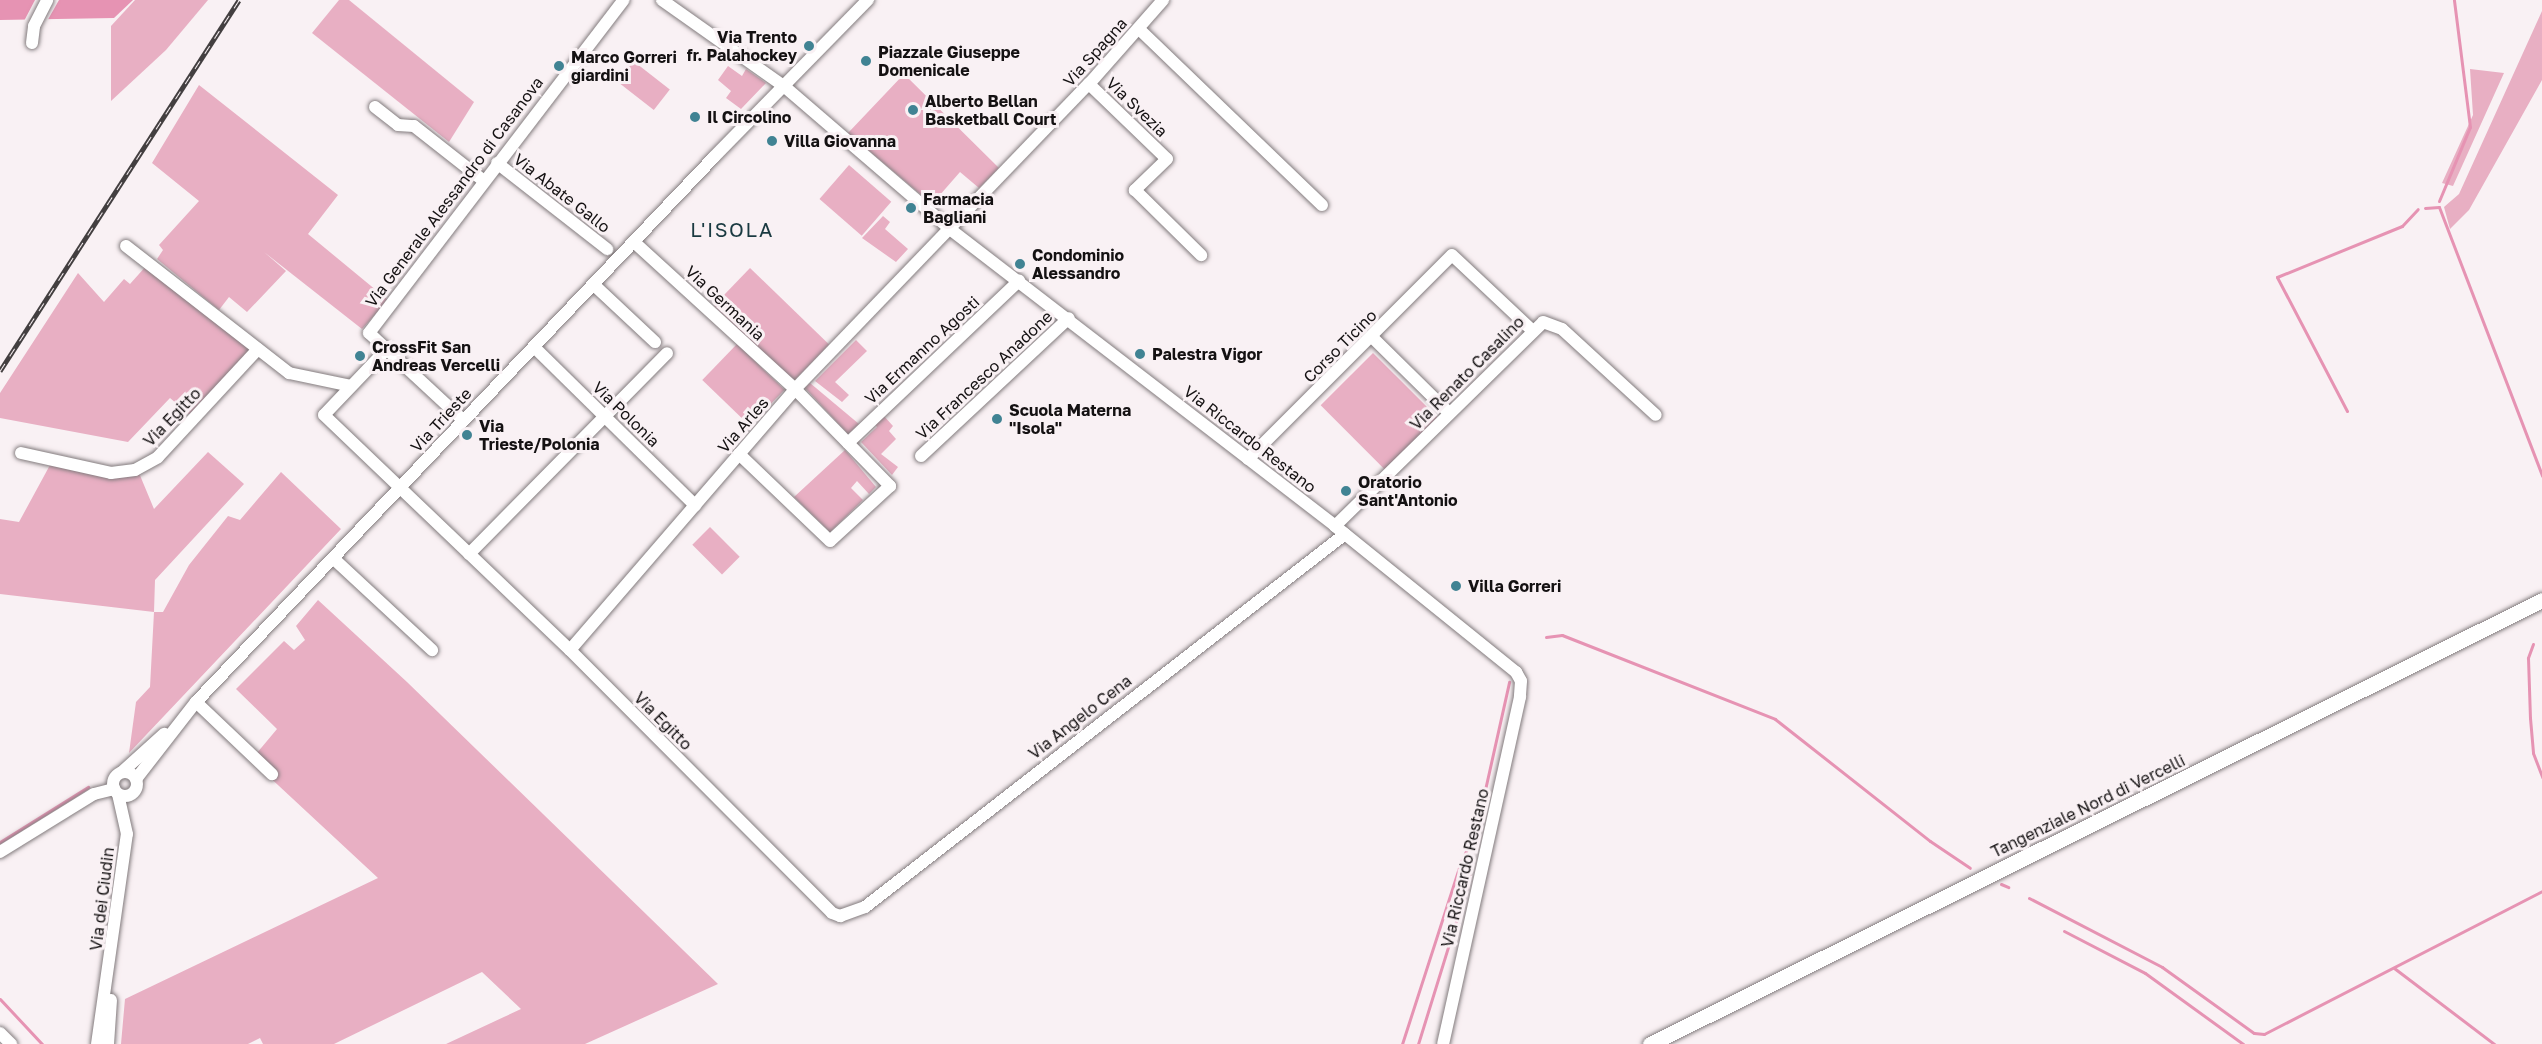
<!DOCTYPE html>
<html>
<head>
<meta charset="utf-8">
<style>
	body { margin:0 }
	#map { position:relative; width:2542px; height:1044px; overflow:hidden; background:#f9f1f4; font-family:"Golos Text",sans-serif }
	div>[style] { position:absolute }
	.green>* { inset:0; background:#e8afc3; transform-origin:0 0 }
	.water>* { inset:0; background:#e693b3 }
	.pier>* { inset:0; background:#f9f1f4 }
	.stream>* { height:3px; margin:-1.5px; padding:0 1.5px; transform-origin:1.5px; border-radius:1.5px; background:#e693b3 }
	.roads { filter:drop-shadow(0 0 2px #827b7d) drop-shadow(0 0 2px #827b7d) }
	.minor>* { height:12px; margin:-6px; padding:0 6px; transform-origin:6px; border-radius:6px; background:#fff }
	.minor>.ring { margin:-6px; padding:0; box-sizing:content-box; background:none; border:12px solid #fff; border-radius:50% }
	.major>* { height:15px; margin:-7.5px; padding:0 7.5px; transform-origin:7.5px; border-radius:7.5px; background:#fff }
	.rail>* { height:5px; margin-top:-2.5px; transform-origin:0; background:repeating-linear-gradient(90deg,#f9f1f4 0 9px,#433f40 0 18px); box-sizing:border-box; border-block:2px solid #433f40 }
	.dots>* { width:16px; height:16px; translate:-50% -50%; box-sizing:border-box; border:3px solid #f9f1f4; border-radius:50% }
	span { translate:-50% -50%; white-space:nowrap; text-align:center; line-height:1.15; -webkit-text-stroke:6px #f9f1f4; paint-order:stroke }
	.poi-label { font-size:16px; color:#141112; font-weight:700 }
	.right { translate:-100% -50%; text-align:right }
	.left { translate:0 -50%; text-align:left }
	.street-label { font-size:16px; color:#141112 }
	.quarter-label { font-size:20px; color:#1a3a41; letter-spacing:1.5px }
</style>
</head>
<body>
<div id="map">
	<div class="green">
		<div style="clip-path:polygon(135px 0,208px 0,166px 50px,111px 101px,111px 26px)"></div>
		<div style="clip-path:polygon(339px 0,349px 0,474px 102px,449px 142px,312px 33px)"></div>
		<div style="clip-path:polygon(2542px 11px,2542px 80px,2469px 210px,2450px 229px,2444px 207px,2459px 194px)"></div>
		<div style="left:632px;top:60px;width:48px;height:26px;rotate:38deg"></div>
		<div style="clip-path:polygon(728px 66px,742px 76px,746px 69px,766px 83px,741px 109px,726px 98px,731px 91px,718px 80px)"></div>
		<div style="clip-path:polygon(2470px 69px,2504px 73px,2453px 186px,2442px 183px,2473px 115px)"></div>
		<div style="clip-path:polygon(904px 74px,999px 168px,979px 188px,960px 172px,932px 204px,848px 133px)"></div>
		<div style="clip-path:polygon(199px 85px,338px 195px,308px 234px,388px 300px,362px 329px,264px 252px,286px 271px,247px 312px,229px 297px,219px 310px,157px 259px,163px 250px,159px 245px,199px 201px,152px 163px)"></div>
		<div style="left:849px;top:165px;width:56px;height:45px;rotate:41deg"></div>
		<div style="clip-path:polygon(883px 216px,890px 222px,885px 229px,908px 249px,896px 262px,862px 238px)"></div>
		<div style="clip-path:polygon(147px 265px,252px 350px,191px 416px,170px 398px,128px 442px,0 418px,0 393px,78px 273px,104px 302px,124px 279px,130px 284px)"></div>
		<div style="left:750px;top:268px;width:110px;height:52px;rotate:44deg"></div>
		<div style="clip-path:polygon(856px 340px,867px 351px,835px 382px,849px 395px,842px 402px,815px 381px)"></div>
		<div style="left:737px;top:344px;width:66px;height:50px;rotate:44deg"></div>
		<div style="left:1373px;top:353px;width:91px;height:74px;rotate:45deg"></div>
		<div style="clip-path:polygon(810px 383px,859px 424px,848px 434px,805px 388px)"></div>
		<div style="clip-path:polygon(883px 415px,893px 426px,889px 431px,896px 439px,881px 454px,898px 467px,892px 475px,861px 442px,877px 427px,874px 423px)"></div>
		<div style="clip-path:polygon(845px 450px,876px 487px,869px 494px,857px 481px,851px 488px,863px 500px,830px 532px,794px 497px)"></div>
		<div style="clip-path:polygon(208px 452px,244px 484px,155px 580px,154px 612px,163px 612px,189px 565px,228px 516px,240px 520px,281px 472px,341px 529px,129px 753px,136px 702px,150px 687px,154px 612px,0 594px,0 519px,19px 522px,50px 465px,139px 473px,154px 509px)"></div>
		<div style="left:710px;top:527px;width:42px;height:25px;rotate:45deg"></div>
		<div style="clip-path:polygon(318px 600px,407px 682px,718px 984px,585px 1044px,446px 1044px,521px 1009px,482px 972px,334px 1044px,263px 1044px,260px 1038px,248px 1044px,121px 1044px,125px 999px,378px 878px,251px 760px,277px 729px,236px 689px,284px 641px,294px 650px,305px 640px,296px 626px)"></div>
	</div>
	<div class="water">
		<div style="clip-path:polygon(0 0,133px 0,114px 18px,0 20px)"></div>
	</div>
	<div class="pier">
		<div style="clip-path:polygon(35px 0,59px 0,46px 23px,23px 23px)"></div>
	</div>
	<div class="stream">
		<div style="left:2439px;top:201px;width:80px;rotate:-67.3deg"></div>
		<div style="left:2470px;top:127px;width:128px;rotate:-97.2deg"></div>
		<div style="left:2425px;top:208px;width:14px;rotate:-4deg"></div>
		<div style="left:2439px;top:207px;width:288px;rotate:69deg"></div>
		<div style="left:2347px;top:411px;width:151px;rotate:-117.6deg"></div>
		<div style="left:2277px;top:277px;width:135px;rotate:-22.2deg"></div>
		<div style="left:2402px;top:226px;width:23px;rotate:-47deg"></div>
		<div style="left:1546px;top:637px;width:16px;rotate:-7deg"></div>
		<div style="left:1562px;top:635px;width:229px;rotate:21.5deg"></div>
		<div style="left:1775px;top:719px;width:197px;rotate:38.2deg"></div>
		<div style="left:1930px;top:841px;width:48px;rotate:34deg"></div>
		<div style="left:2533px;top:644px;width:15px;rotate:110deg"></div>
		<div style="left:2528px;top:658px;width:60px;rotate:88.1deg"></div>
		<div style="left:2530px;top:718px;width:35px;rotate:85deg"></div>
		<div style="left:2533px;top:753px;width:26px;rotate:69deg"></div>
		<div style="left:0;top:842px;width:104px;rotate:-32deg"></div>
		<div style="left:2001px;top:884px;width:8px;rotate:23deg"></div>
		<div style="left:2029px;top:898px;width:150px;rotate:27.4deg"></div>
		<div style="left:2162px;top:967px;width:113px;rotate:35.7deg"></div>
		<div style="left:2254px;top:1033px;width:10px;rotate:6deg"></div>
		<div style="left:2264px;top:1034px;width:313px;rotate:-27.2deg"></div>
		<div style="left:2064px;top:931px;width:91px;rotate:27.4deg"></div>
		<div style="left:2145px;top:973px;width:121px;rotate:35.9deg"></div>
		<div style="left:2394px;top:968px;width:126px;rotate:37.2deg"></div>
		<div style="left:0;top:999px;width:62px;rotate:47deg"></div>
		<div style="left:1402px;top:1044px;width:189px;rotate:-72.1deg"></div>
		<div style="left:1460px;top:864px;width:38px;rotate:-65deg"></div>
		<div style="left:1476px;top:830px;width:152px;rotate:-77.4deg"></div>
		<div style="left:1418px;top:1044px;width:176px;rotate:-72.8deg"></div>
	</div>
	<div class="roads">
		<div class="minor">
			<div style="left:662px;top:0;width:151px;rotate:35.3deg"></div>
			<div style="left:785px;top:87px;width:219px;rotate:40.7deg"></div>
			<div style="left:951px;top:230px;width:485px;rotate:37.6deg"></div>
			<div style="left:1335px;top:526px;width:233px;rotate:38.9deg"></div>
			<div style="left:1516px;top:672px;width:10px;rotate:61deg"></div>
			<div style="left:1521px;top:681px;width:16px;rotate:94deg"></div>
			<div style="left:1520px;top:697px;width:355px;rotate:102.5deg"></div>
			<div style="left:1139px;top:29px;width:254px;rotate:43.9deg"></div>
			<div style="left:32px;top:43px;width:17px;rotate:-83deg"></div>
			<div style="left:34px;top:26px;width:29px;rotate:-63deg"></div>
			<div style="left:1089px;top:84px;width:108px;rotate:43.9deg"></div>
			<div style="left:1167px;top:159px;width:45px;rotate:135.9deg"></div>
			<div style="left:1135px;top:190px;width:93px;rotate:44.6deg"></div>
			<div style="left:375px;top:107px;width:29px;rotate:38deg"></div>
			<div style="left:398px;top:125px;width:16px;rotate:4deg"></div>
			<div style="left:414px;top:126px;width:89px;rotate:38.2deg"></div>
			<div style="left:497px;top:163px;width:140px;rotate:38deg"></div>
			<div style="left:634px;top:242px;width:218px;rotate:42.4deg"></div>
			<div style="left:795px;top:389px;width:136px;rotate:45.6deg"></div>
			<div style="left:890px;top:486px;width:81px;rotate:137.5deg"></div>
			<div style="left:830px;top:541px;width:126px;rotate:-136.3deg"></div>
			<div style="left:126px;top:246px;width:207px;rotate:37.9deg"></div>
			<div style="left:289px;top:373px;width:63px;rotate:11.8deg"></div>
			<div style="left:593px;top:284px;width:85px;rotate:43.1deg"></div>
			<div style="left:1372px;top:337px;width:108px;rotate:44.6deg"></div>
			<div style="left:534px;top:347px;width:226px;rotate:44.5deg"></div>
			<div style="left:385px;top:351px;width:88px;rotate:133.6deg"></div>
			<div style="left:324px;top:415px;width:340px;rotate:43.7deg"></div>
			<div style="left:570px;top:650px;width:371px;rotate:45.1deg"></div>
			<div style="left:832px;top:913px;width:9px;rotate:21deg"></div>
			<div style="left:840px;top:916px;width:27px;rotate:-20deg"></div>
			<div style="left:865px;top:907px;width:608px;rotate:-37.85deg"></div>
			<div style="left:463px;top:420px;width:128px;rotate:-137.2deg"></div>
			<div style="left:369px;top:333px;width:419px;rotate:-52.6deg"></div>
			<div style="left:848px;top:443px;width:236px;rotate:-43.5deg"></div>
			<div style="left:21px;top:453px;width:92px;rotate:12.5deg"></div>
			<div style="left:111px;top:473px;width:24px;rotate:-7deg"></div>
			<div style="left:135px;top:470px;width:26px;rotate:-29deg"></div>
			<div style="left:158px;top:457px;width:147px;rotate:-47.2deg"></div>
			<div style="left:921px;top:456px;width:202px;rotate:-43deg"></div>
			<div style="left:1248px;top:459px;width:288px;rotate:-45deg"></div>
			<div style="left:1452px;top:255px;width:110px;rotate:43.2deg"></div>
			<div style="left:1335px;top:526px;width:291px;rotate:-44.4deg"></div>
			<div style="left:1543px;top:322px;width:20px;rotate:20deg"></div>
			<div style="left:1562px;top:329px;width:127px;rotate:42.5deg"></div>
			<div style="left:469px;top:554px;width:282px;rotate:-45.4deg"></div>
			<div style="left:334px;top:559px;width:134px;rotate:42.9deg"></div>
			<div style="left:570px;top:650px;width:345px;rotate:-49.2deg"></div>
			<div style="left:795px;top:389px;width:424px;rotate:-46.1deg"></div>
			<div style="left:1089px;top:84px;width:112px;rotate:-48.6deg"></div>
			<div style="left:196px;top:702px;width:105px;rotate:43.5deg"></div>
			<div class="ring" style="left:113px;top:772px;width:12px;height:12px"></div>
			<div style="left:122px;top:772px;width:57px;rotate:-42.1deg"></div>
			<div style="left:136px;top:779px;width:98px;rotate:-52.1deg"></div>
			<div style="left:196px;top:702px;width:752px;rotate:-46.45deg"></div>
			<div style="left:714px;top:157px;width:220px;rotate:-45.6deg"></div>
			<div style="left:0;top:852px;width:110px;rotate:-31.7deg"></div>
			<div style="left:94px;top:794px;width:21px;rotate:-14deg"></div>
			<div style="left:0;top:1033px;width:16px;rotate:45deg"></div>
			<div style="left:97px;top:1044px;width:212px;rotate:-81.9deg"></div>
			<div style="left:127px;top:834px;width:41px;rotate:-102.7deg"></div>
			<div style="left:108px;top:1044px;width:44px;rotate:-86.1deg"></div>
		</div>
		<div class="major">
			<div style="left:1650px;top:1044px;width:996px;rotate:-26.46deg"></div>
		</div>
	</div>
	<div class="rail">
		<div style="left:0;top:371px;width:441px;rotate:-57.2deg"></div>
	</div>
	<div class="dots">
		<div style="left:809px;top:46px;background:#408393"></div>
		<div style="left:866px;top:61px;background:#408393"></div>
		<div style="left:559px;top:66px;background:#408393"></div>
		<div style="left:913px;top:110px;background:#408393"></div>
		<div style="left:695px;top:117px;background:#408393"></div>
		<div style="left:772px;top:141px;background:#408393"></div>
		<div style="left:911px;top:208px;background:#408393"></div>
		<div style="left:1020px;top:264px;background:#408393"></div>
		<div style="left:1140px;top:354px;background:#408393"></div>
		<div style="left:360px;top:356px;background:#408393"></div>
		<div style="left:997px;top:419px;background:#408393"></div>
		<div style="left:467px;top:435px;background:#408393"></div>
		<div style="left:1346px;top:491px;background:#408393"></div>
		<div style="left:1456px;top:586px;background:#408393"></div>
	</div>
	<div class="poi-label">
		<span class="right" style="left:797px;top:46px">Via Trento<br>fr. Palahockey</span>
		<span class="left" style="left:878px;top:61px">Piazzale Giuseppe<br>Domenicale</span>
		<span class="left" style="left:571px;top:66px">Marco Gorreri<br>giardini</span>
		<span class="left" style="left:925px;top:110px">Alberto Bellan<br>Basketball Court</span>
		<span class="left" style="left:707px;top:117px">Il Circolino</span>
		<span class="left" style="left:784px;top:141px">Villa Giovanna</span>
		<span class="left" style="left:923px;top:208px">Farmacia<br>Bagliani</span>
		<span class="left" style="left:1032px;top:264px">Condominio<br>Alessandro</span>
		<span class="left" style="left:372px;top:356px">CrossFit San<br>Andreas Vercelli</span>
		<span class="left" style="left:1152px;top:354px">Palestra Vigor</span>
		<span class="left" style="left:1009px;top:419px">Scuola Materna<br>"Isola"</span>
		<span class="left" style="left:479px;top:435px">Via<br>Trieste/Polonia</span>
		<span class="left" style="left:1358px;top:491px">Oratorio<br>Sant'Antonio</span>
		<span class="left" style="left:1468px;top:586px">Villa Gorreri</span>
	</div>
	<div class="street-label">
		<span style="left:1095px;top:52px;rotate:-48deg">Via Spagna</span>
		<span style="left:1137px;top:107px;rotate:44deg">Via Svezia</span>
		<span style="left:454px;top:192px;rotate:-53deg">Via Generale Alessandro di Casanova</span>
		<span style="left:562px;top:193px;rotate:38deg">Via Abate Gallo</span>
		<span style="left:725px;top:303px;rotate:43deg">Via Germania</span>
		<span style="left:1340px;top:346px;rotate:-45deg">Corso Ticino</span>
		<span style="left:922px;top:350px;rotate:-43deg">Via Ermanno Agosti</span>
		<span style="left:1467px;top:373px;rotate:-45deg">Via Renato Casalino</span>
		<span style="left:984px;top:375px;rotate:-43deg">Via Francesco Anadone</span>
		<span style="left:626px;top:414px;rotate:44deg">Via Polonia</span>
		<span style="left:172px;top:417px;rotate:-46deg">Via Egitto</span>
		<span style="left:441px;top:420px;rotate:-47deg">Via Trieste</span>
		<span style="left:743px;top:425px;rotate:-49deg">Via Arles</span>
		<span style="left:1250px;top:439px;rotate:38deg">Via Riccardo Restano</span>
		<span style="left:1080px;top:717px;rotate:-38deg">Via Angelo Cena</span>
		<span style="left:663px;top:721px;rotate:45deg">Via Egitto</span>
		<span style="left:2088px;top:806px;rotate:-26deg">Tangenziale Nord di Vercelli</span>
		<span style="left:1465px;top:868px;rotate:-77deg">Via Riccardo Restano</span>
		<span style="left:102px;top:899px;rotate:-83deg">Via dei Ciudin</span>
	</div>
	<div class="quarter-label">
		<span style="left:732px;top:229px">L'ISOLA</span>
	</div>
</div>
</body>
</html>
